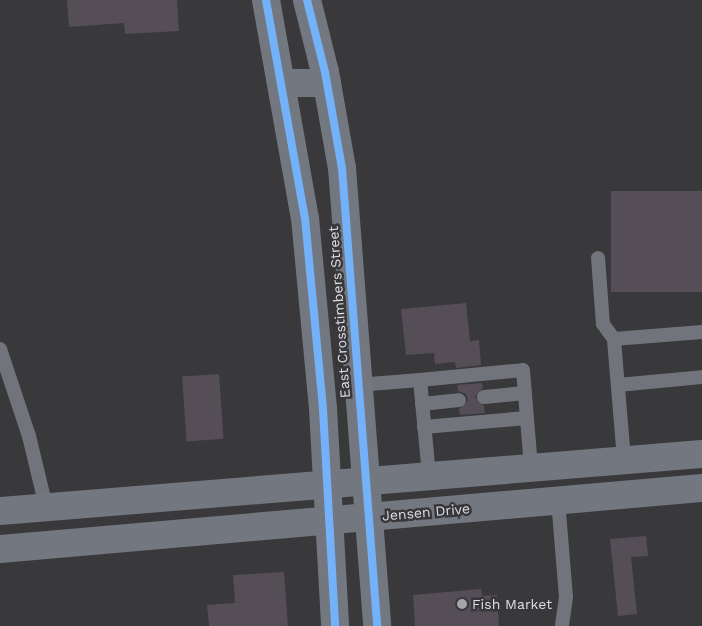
<!DOCTYPE html>
<html>
<head>
<meta charset="utf-8">
<style>
	body { margin:0 }
	#map { position:relative; width:702px; height:626px; overflow:hidden; background:#39383a; font-family:"Work Sans",sans-serif }
	div>[style] { position:absolute }
	.building>* { inset:0; background:#564e56; transform-origin:0 0 }
	.lane>* { height:14px; margin:-7px; padding:0 7px; transform-origin:7px; border-radius:7px; background:#71747b }
	.secondary>* { height:28px; margin:-14px; padding:0 14px; transform-origin:14px; border-radius:14px; background:#73777f }
	.cycleway>* { height:8px; margin:-4px; padding:0 4px; transform-origin:4px; border-radius:4px; background:#73b2f8 }
	.dots>* { width:14px; height:14px; translate:-50% -50%; box-sizing:border-box; border:2px solid #38373b; border-radius:50% }
	span { translate:-50% -50%; white-space:nowrap; text-align:center; line-height:1.15; -webkit-text-stroke:5px #38373b; paint-order:stroke }
	.street-label { font-size:14px; color:#dfdee1 }
	.poi-label { font-size:14px; color:#dfdee1 }
	.left { translate:0 -50%; text-align:left }
</style>
</head>
<body>
<div id="map">
	<div class="building">
		<div style="clip-path:polygon(67px 0,177px 0,179px 31px,125px 34px,124px 23px,69px 27px)"></div>
		<div style="left:702px;top:191px;width:101px;height:91px;rotate:90deg"></div>
		<div style="clip-path:polygon(466px 303px,470px 341px,479px 340px,481px 365px,456px 368px,455px 362px,435px 364px,434px 353px,406px 355px,401px 309px)"></div>
		<div style="left:219px;top:374px;width:65px;height:37px;rotate:86deg"></div>
		<div style="clip-path:polygon(482px 383px,483px 388px,475px 397px,484px 406px,485px 413px,460px 415px,459px 409px,468px 400px,466px 394px,458px 391px,457px 385px)"></div>
		<div style="clip-path:polygon(646px 536px,648px 556px,631px 557px,637px 614px,618px 616px,610px 539px)"></div>
		<div style="clip-path:polygon(284px 572px,288px 626px,209px 626px,207px 605px,235px 603px,233px 575px)"></div>
		<div style="clip-path:polygon(481px 589px,482px 596px,497px 595px,499px 626px,415px 626px,413px 595px)"></div>
	</div>
	<div class="lane">
		<div style="left:598px;top:258px;width:66px;rotate:85.7deg"></div>
		<div style="left:603px;top:324px;width:19px;rotate:54deg"></div>
		<div style="left:0;top:349px;width:92px;rotate:71.6deg"></div>
		<div style="left:29px;top:436px;width:73px;rotate:76.5deg"></div>
		<div style="left:420px;top:380px;width:103px;rotate:-5.5deg"></div>
		<div style="left:523px;top:370px;width:97px;rotate:85.3deg"></div>
		<div style="left:357px;top:385px;width:63px;rotate:-4.5deg"></div>
		<div style="left:420px;top:380px;width:96px;rotate:84.6deg"></div>
		<div style="left:618px;top:385px;width:84px;rotate:-5.4deg"></div>
		<div style="left:484px;top:397px;width:41px;rotate:-5.6deg"></div>
		<div style="left:422px;top:404px;width:37px;rotate:-6deg"></div>
		<div style="left:424px;top:427px;width:103px;rotate:-5deg"></div>
		<div style="left:624px;top:459px;width:120px;rotate:-94.8deg"></div>
		<div style="left:614px;top:339px;width:88px;rotate:-4.5deg"></div>
		<div style="left:558px;top:500px;width:97px;rotate:85.3deg"></div>
		<div style="left:566px;top:597px;width:29px;rotate:98deg"></div>
	</div>
	<div class="secondary">
		<div style="left:266px;top:0;width:221px;rotate:79.9deg"></div>
		<div style="left:305px;top:218px;width:192px;rotate:84.6deg"></div>
		<div style="left:323px;top:409px;width:217px;rotate:86.8deg"></div>
		<div style="left:307px;top:0;width:74px;rotate:76deg"></div>
		<div style="left:325px;top:72px;width:97px;rotate:80deg"></div>
		<div style="left:342px;top:168px;width:459px;rotate:85.6deg"></div>
		<div style="left:282px;top:83px;width:45px"></div>
		<div style="left:0;top:511px;width:704px;rotate:-4.64deg"></div>
		<div style="left:0;top:549px;width:705px;rotate:-4.97deg"></div>
	</div>
	<div class="cycleway">
		<div style="left:266px;top:0;width:221px;rotate:79.9deg"></div>
		<div style="left:305px;top:218px;width:192px;rotate:84.6deg"></div>
		<div style="left:323px;top:409px;width:217px;rotate:86.8deg"></div>
		<div style="left:307px;top:0;width:74px;rotate:76deg"></div>
		<div style="left:325px;top:72px;width:97px;rotate:80deg"></div>
		<div style="left:342px;top:168px;width:459px;rotate:85.6deg"></div>
	</div>
	<div class="dots">
		<div style="left:462px;top:604px;background:#a5a4a7"></div>
	</div>
	<div class="street-label">
		<span style="left:339px;top:312px;rotate:-94deg">East Crosstimbers Street</span>
		<span style="left:426px;top:512px;rotate:-5deg">Jensen Drive</span>
	</div>
	<div class="poi-label">
		<span class="left" style="left:472px;top:604px">Fish Market</span>
	</div>
</div>
</body>
</html>
